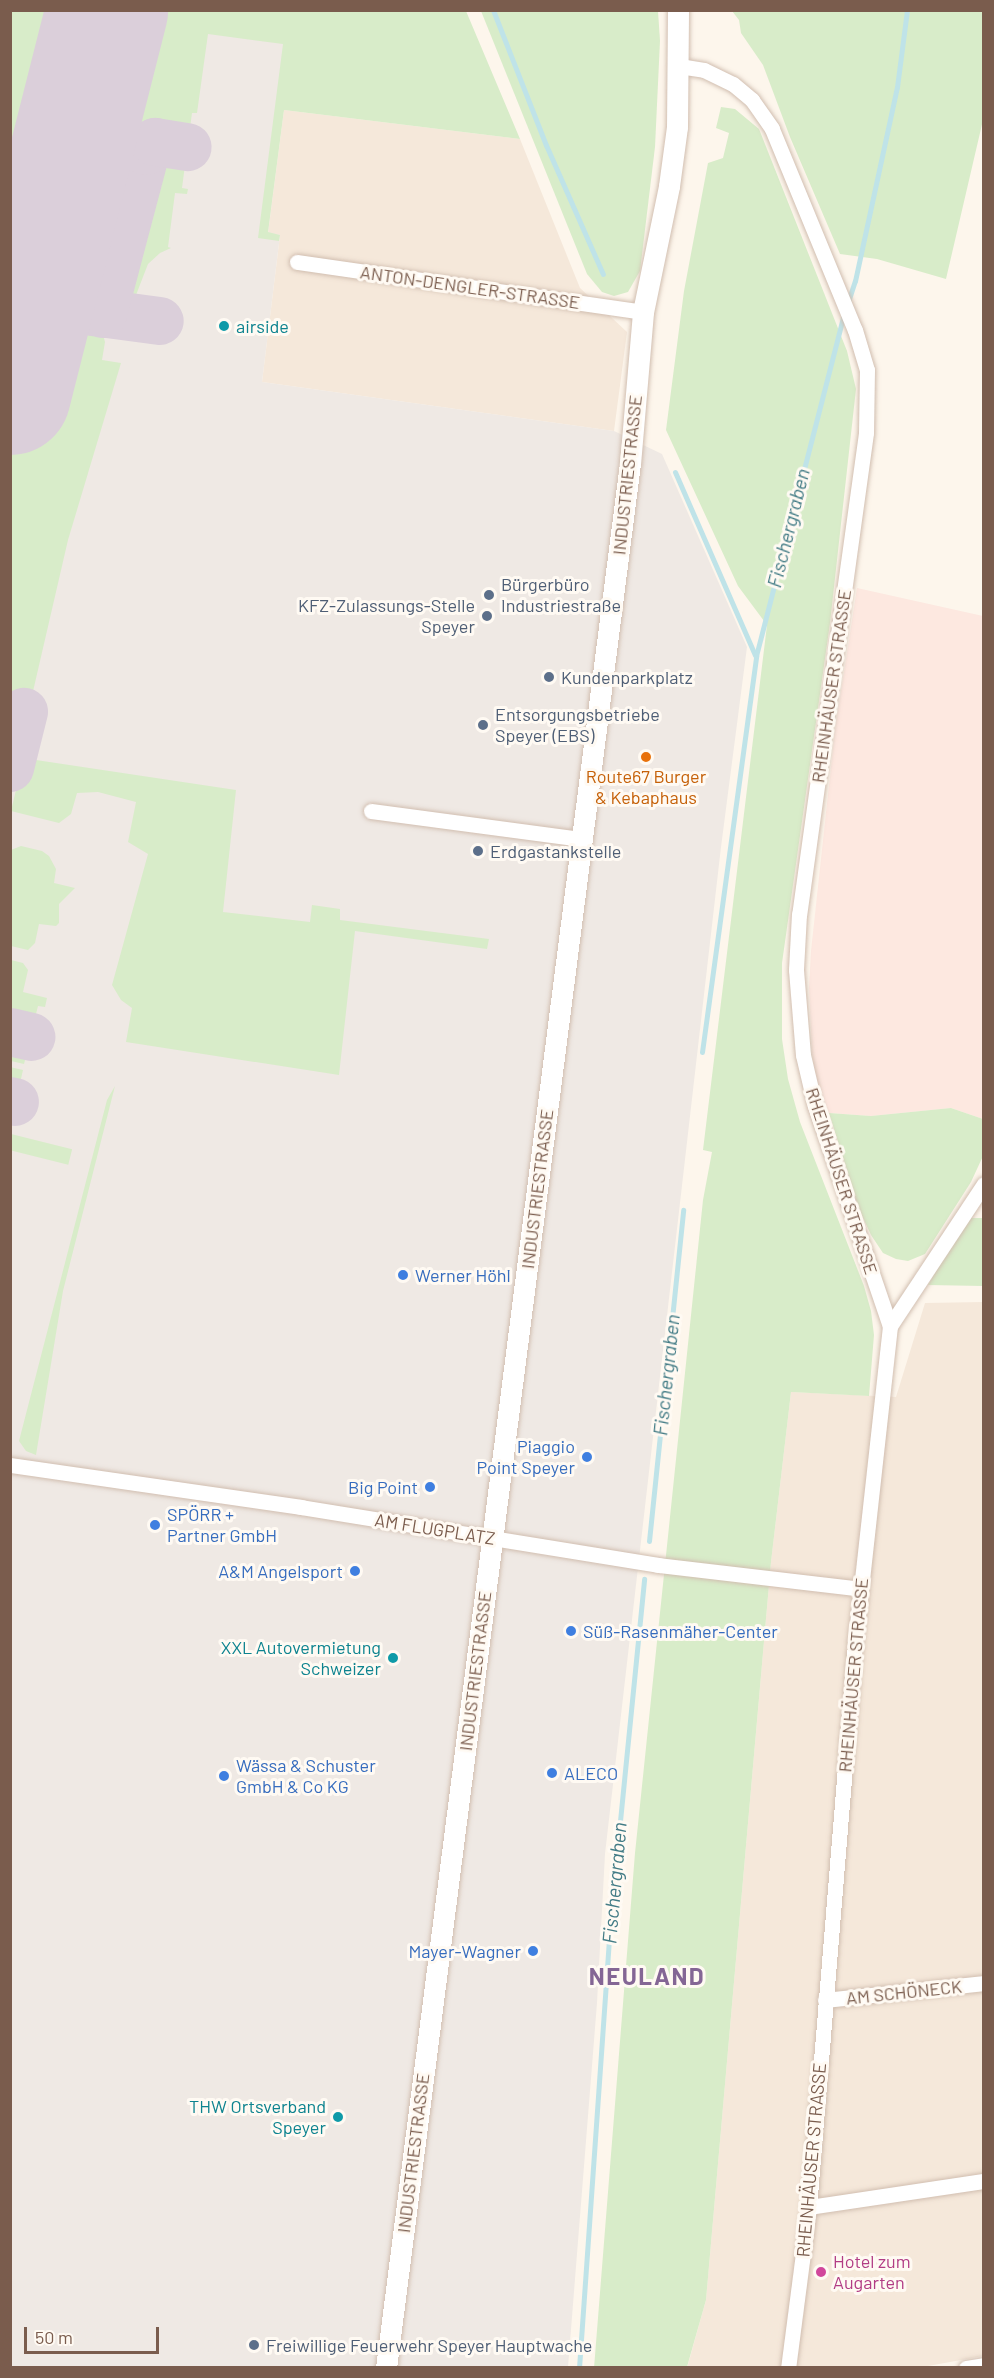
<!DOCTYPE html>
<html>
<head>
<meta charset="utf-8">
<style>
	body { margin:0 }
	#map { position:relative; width:994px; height:2378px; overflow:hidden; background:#fdf6ec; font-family:Barlow,sans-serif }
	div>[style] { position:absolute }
	.residential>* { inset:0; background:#f5e8da }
	.commercial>* { inset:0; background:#fde8e0 }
	.industrial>* { inset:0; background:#efe9e4 }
	.green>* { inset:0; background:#d8ecc9; transform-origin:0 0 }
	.stream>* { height:5px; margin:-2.5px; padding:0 2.5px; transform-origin:2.5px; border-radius:2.5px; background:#bfe3e8 }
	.taxiway>* { height:48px; margin:-24px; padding:0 24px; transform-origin:24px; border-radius:24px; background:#dbcfda }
	.runway>* { height:122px; margin:-61px; padding:0 61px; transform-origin:61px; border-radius:61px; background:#dbcfda }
	.roads { filter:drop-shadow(0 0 2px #d1beb0) drop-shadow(0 0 2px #d1beb0) }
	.street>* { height:15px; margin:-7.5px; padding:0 7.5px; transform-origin:7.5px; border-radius:7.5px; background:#fff }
	.secondary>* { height:21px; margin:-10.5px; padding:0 10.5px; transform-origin:10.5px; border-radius:10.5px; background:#fff }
	.dots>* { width:16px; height:16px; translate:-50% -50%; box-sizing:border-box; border:3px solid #fffaf3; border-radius:50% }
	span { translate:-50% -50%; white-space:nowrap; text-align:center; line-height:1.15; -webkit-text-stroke:6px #fffaf3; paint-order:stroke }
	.street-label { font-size:18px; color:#7a5c4d }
	.culture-label { font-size:18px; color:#0d838f }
	.left { translate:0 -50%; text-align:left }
	.right { translate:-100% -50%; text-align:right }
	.service-label { font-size:18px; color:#4e5e75 }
	.food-label { font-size:18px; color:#c56008 }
	.shop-label { font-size:18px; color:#366cbe }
	.hotel-label { font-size:18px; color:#b23c85 }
	.water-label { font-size:20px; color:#437c86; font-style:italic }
	.district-label { font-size:24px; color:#846695; font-weight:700; letter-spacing:1.5px }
	.frame { position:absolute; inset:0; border:12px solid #7a5c4d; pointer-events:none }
	.scale { position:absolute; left:24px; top:2327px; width:135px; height:27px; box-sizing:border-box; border:3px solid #7a5c4d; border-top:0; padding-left:8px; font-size:18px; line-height:21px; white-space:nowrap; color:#7a5c4d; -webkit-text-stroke:4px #fffaf3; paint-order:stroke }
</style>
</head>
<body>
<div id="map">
	<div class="residential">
		<div style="clip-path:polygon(284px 110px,520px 139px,580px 288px,627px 332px,614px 431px,262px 382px,280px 235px,268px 233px)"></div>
		<div style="clip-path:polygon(983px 1302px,983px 2356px,917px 2368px,687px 2368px,706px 2300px,771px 1562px,791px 1392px,896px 1397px,925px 1303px)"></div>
	</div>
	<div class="commercial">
		<div style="clip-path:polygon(857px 588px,983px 616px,983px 1119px,951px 1108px,871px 1116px,829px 1113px,816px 1079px,812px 1052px,809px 988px,811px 951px,835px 730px)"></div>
	</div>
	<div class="industrial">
		<div style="clip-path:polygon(10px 11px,293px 34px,268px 232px,280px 235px,262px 382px,614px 431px,662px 454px,747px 647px,721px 847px,605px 1854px,597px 2003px,568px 2367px,11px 2367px)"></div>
	</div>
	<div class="green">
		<div style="clip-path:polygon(11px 10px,466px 11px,520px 139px,284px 110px,268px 232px,280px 235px,279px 241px,258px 238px,283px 44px,208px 34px,197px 113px,192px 113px,182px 188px,188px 189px,187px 194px,175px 193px,168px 247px,171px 248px,160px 253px,148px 264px,136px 295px,114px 293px,127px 242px,117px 239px,103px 286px,91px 299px,11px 291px)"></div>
		<div style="clip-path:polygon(481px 11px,658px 11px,660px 41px,655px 147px,640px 271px,628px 292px,614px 296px,602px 292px,587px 274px)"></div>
		<div style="clip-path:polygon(732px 11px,983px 11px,983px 120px,946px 279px,877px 259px,840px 254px,790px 137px,763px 65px,741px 33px,739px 20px)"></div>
		<div style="clip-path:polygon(721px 107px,735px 109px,759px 129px,847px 351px,856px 389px,830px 623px,782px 963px,782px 1039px,788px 1079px,800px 1122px,864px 1286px,871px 1311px,874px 1335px,869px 1396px,791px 1392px,771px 1562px,706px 2300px,687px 2367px,594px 2368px,635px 1853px,703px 1200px,712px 1152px,703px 1150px,767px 625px,738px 586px,666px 430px,684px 291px,708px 163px,723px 158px,729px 133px,716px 128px)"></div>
		<div style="clip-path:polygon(11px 314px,101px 327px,105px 342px,102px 360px,121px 363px,68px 540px,31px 700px,17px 698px,11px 723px)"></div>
		<div style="clip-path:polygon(37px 701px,43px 702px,36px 760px,236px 790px,223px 912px,310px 922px,312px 905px,340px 909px,340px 920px,489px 939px,487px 949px,355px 931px,339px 1075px,126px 1042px,132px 1008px,121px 1000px,112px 985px,148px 854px,128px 842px,136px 802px,98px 792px,77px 793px,71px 814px,59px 823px,11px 811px)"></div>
		<div style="clip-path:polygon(21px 846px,42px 851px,49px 856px,56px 869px,54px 883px,75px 888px,59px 904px,59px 923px,56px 926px,39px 924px,35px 943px,28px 950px,11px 946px,11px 850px)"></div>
		<div style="clip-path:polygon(11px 960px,23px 963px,28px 970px,23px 992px,47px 998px,45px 1007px,38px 1006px,33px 1026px,11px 1020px)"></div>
		<div style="clip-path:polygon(16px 1044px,28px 1048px,24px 1064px,11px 1061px,11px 1046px)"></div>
		<div style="clip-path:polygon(10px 1067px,23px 1070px,18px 1092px,11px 1090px)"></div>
		<div style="clip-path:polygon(115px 1086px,63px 1291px,36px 1455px,26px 1451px,19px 1441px,107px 1100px)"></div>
		<div style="clip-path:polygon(951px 1108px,983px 1119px,983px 1156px,971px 1182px,925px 1254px,908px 1261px,896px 1259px,883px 1253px,871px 1235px,859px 1209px,829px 1113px,871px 1116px)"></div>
		<div style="left:11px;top:1134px;width:63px;height:16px;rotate:14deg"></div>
		<div style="clip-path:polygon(967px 1218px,983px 1218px,983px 1286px,928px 1285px)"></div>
	</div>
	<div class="stream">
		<div style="left:493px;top:10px;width:145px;rotate:68.6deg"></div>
		<div style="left:546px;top:145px;width:141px;rotate:66.2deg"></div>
		<div style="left:848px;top:302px;width:22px;rotate:-72deg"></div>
		<div style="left:855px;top:281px;width:198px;rotate:-77.8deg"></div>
		<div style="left:897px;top:87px;width:78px;rotate:-82.6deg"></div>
		<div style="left:675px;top:472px;width:200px;rotate:66.4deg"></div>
		<div style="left:702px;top:1052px;width:400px;rotate:-82.2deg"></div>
		<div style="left:756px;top:656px;width:353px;rotate:-75.6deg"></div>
		<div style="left:649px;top:1541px;width:333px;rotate:-84.1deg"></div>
		<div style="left:579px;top:2368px;width:448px;rotate:-86deg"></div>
		<div style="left:610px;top:1921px;width:344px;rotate:-84.3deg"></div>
	</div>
	<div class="taxiway">
		<div style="left:10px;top:301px;width:151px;rotate:7.6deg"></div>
		<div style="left:103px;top:314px;width:169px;rotate:-75.2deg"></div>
		<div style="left:146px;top:151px;width:13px;rotate:-45deg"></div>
		<div style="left:155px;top:142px;width:33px;rotate:9deg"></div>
		<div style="left:10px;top:768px;width:58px;rotate:-76deg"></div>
		<div style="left:10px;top:1032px;width:22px;rotate:13deg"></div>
		<div style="left:10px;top:1101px;width:5px;rotate:11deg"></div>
	</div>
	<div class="runway">
		<div style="left:10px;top:394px;width:396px;rotate:-75.8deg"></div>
	</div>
	<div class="roads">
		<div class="street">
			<div style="left:679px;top:66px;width:25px;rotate:9deg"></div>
			<div style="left:704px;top:70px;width:32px;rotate:26deg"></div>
			<div style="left:733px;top:84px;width:25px;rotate:40deg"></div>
			<div style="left:752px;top:100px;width:35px;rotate:55deg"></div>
			<div style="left:772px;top:129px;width:217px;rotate:67.6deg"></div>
			<div style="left:855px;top:330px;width:42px;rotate:73.3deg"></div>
			<div style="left:867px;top:370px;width:63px;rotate:90.9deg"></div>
			<div style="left:866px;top:433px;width:486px;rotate:97.9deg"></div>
			<div style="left:799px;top:914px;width:56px;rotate:93.1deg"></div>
			<div style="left:796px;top:970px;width:85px;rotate:85.3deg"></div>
			<div style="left:803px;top:1055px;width:52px;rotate:76.8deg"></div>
			<div style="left:815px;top:1106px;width:232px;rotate:71.2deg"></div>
			<div style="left:890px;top:1326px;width:308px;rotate:96.3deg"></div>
			<div style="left:856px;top:1632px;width:577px;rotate:94.67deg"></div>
			<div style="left:809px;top:2207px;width:162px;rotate:97.4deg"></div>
			<div style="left:297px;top:262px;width:350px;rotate:8.2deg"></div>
			<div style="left:371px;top:811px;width:213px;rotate:7.6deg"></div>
			<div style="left:890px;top:1326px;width:170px;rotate:-56.5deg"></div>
			<div style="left:10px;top:1465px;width:294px;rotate:8.2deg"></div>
			<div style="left:301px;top:1507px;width:362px;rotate:9.2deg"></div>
			<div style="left:658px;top:1565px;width:204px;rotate:6.7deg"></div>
			<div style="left:825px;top:2000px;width:160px;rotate:-6.1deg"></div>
			<div style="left:809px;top:2207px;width:177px;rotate:-8.5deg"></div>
			<div style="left:966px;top:2368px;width:18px;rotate:-9deg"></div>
		</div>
		<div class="secondary">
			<div style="left:386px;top:2368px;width:1920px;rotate:-82.7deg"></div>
			<div style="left:630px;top:464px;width:153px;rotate:-85.1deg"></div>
			<div style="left:643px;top:312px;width:129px;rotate:-78.3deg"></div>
			<div style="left:669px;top:186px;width:60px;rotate:-82.3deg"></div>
			<div style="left:677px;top:127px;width:117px;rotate:-89.5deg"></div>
		</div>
	</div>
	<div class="dots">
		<div style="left:224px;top:326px;background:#0f9aa8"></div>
		<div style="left:489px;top:595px;background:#5c6f8a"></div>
		<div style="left:487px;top:616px;background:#5c6f8a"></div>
		<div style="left:549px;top:677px;background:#5c6f8a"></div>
		<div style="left:483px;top:725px;background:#5c6f8a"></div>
		<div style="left:646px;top:757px;background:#e8710a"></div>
		<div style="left:478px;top:851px;background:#5c6f8a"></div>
		<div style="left:403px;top:1275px;background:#3f7fe0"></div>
		<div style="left:587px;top:1457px;background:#3f7fe0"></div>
		<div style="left:430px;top:1487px;background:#3f7fe0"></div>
		<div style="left:155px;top:1525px;background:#3f7fe0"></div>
		<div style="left:355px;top:1571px;background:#3f7fe0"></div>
		<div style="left:571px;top:1631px;background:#3f7fe0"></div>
		<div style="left:393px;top:1658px;background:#0f9aa8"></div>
		<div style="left:552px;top:1773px;background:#3f7fe0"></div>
		<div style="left:224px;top:1776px;background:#3f7fe0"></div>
		<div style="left:533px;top:1951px;background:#3f7fe0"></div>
		<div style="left:338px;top:2117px;background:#0f9aa8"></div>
		<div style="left:821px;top:2272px;background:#d1479c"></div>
		<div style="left:254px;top:2345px;background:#5c6f8a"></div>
	</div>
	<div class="street-label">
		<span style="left:470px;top:287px;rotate:8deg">ANTON-DENGLER-STRASSE</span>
		<span style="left:627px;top:475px;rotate:-84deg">INDUSTRIESTRASSE</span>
		<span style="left:831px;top:686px;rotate:-82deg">RHEINHÄUSER STRASSE</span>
		<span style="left:842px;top:1181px;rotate:72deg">RHEINHÄUSER STRASSE</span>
		<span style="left:537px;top:1189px;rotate:-83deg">INDUSTRIESTRASSE</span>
		<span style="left:435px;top:1529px;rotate:9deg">AM FLUGPLATZ</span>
		<span style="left:475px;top:1671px;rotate:-83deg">INDUSTRIESTRASSE</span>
		<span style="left:853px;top:1675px;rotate:-85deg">RHEINHÄUSER STRASSE</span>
		<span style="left:904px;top:1992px;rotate:-6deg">AM SCHÖNECK</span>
		<span style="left:413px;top:2153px;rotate:-83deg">INDUSTRIESTRASSE</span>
		<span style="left:811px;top:2160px;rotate:-85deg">RHEINHÄUSER STRASSE</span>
	</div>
	<div class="culture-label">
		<span class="left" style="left:236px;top:326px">airside</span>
		<span class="right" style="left:381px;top:1658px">XXL Autovermietung<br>Schweizer</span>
		<span class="right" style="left:326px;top:2117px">THW Ortsverband<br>Speyer</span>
	</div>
	<div class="service-label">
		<span class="left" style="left:501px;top:595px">Bürgerbüro<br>Industriestraße</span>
		<span class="right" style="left:475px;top:616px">KFZ-Zulassungs-Stelle<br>Speyer</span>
		<span class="left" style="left:561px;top:677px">Kundenparkplatz</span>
		<span class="left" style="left:495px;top:725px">Entsorgungsbetriebe<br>Speyer (EBS)</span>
		<span class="left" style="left:490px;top:851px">Erdgastankstelle</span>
		<span class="left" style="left:266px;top:2345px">Freiwillige Feuerwehr Speyer Hauptwache</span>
	</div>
	<div class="food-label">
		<span style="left:646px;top:787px">Route67 Burger<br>&amp; Kebaphaus</span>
	</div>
	<div class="shop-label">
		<span class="left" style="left:415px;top:1275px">Werner Höhl</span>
		<span class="right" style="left:575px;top:1457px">Piaggio<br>Point Speyer</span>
		<span class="right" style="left:418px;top:1487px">Big Point</span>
		<span class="left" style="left:167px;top:1525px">SPÖRR +<br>Partner GmbH</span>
		<span class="right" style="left:343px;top:1571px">A&amp;M Angelsport</span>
		<span class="left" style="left:583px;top:1631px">Süß-Rasenmäher-Center</span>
		<span class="left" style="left:236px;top:1776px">Wässa &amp; Schuster<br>GmbH &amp; Co KG</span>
		<span class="left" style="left:564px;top:1773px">ALECO</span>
		<span class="right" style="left:521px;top:1951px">Mayer-Wagner</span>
	</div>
	<div class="hotel-label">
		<span class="left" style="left:833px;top:2272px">Hotel zum<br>Augarten</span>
	</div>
	<div class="water-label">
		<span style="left:788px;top:528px;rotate:-76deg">Fischergraben</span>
		<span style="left:666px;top:1375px;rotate:-84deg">Fischergraben</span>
		<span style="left:614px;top:1883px;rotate:-85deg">Fischergraben</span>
	</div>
	<div class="district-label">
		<span style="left:647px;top:1976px">NEULAND</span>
	</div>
	<div class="frame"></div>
	<div class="scale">50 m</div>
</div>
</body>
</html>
